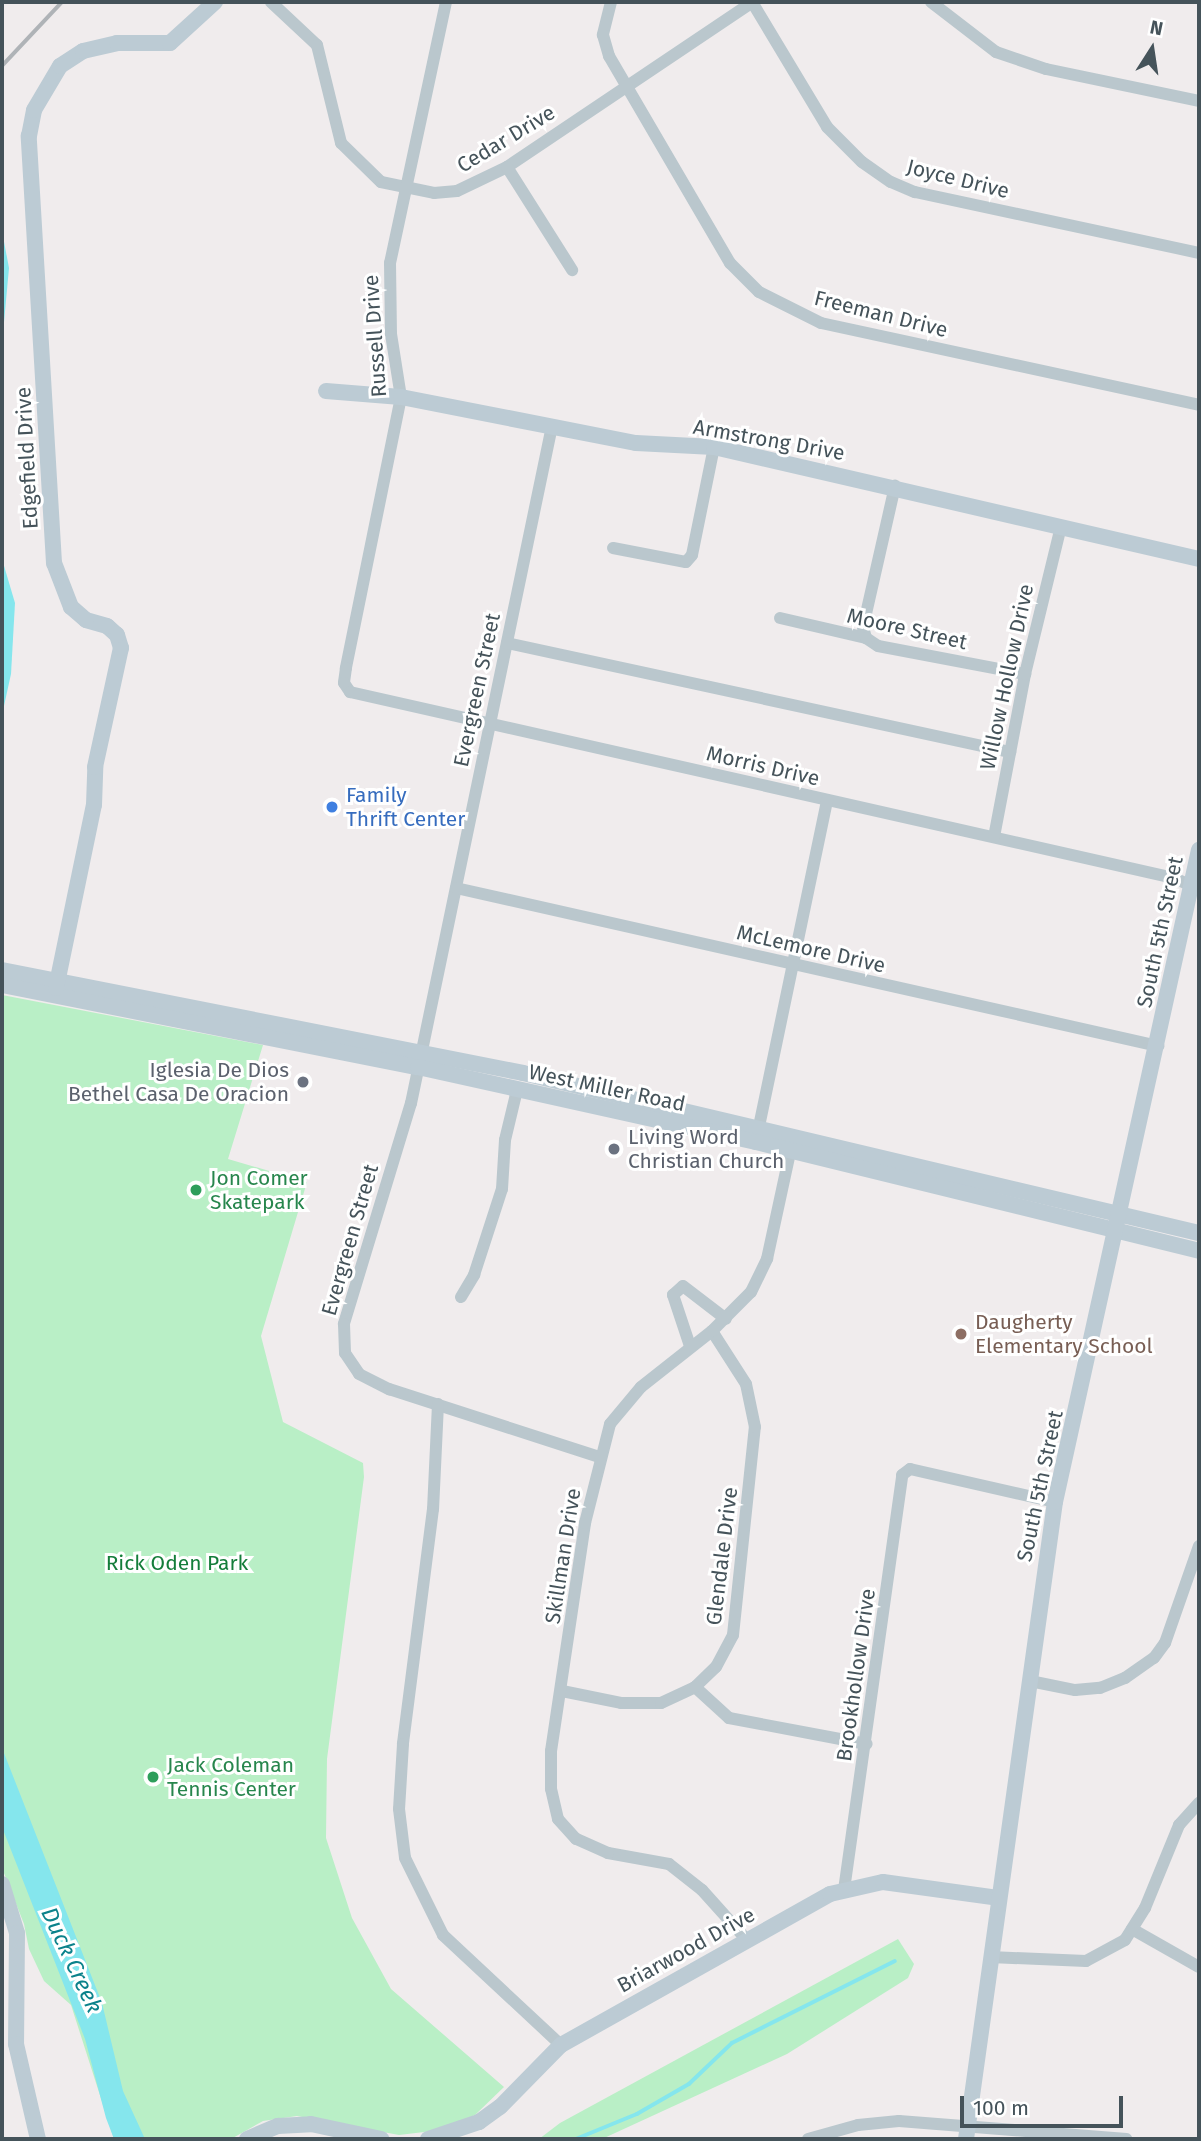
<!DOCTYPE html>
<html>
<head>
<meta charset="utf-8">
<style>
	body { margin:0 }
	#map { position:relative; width:1201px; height:2141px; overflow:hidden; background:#f0eced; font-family:"Fira Sans",sans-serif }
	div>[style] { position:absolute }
	.green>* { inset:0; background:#b9efc6 }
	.water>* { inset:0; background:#85e6ed }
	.stream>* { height:3.5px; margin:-1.75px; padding:0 1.75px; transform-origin:1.75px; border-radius:1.75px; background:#85e6ed }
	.street>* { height:12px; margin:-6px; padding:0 6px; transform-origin:6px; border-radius:6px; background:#bac7cd }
	.secondary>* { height:16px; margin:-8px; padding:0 8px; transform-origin:8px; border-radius:8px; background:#bccbd4 }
	.rail>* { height:3.5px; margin:-1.75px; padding:0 1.75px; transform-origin:1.75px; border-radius:1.75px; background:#afb3b7 }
	.dots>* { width:19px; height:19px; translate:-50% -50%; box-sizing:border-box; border:4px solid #fff; border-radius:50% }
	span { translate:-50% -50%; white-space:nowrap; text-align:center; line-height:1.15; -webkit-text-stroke:6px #fff; paint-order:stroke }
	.street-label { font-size:21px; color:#45535a }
	.shop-label { font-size:21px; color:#366cbe }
	.left { translate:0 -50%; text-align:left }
	.worship-label { font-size:21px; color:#5b616d }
	.right { translate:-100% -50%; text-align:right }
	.leisure-label { font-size:21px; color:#27864d }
	.education-label { font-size:21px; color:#785e54 }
	.park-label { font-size:21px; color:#147d3a }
	.water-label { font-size:23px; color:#0b828b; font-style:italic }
	.frame { position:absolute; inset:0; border:4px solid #45535a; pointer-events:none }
	.north { position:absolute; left:1117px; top:14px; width:70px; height:70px; -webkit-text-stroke:5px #fff; paint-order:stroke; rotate:12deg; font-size:19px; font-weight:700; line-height:28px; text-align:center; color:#45535a }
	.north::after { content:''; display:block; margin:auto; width:24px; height:32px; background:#45535a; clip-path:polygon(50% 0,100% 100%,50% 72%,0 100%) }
	.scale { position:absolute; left:960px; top:2096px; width:163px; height:32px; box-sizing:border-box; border:4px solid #45535a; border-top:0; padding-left:9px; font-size:21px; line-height:24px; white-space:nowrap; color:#45535a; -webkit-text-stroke:5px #fff; paint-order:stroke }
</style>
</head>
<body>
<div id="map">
	<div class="green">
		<div style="clip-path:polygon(2px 995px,263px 1045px,228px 1159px,307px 1182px,261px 1336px,283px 1422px,363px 1463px,364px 1477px,327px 1759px,326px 1838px,352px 1918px,391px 1989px,504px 2087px,475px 2115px,441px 2130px,399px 2135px,297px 2116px,263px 2121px,231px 2139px,114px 2139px,71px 2005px,44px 1981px,29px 1949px,24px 1924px,2px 1868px)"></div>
		<div style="clip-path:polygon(898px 1939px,914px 1964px,908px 1978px,787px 2054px,602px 2139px,539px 2139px,560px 2123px)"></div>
	</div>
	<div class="water">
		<div style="clip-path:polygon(2px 231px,9px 268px,2px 344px)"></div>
		<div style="clip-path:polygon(2px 559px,15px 603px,11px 674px,2px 715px)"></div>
		<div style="clip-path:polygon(2px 1748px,102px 2003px,123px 2091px,145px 2139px,114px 2139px,106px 2118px,85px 2039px,2px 1827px)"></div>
	</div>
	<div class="stream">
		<div style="left:576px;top:2139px;width:66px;rotate:-22.3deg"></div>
		<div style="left:637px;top:2114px;width:60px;rotate:-30deg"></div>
		<div style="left:689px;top:2084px;width:59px;rotate:-43.6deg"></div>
		<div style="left:732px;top:2043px;width:182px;rotate:-26.7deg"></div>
	</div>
	<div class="street">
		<div style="left:271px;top:2px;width:63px;rotate:43.1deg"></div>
		<div style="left:317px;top:45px;width:101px;rotate:76.2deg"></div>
		<div style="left:341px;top:143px;width:56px;rotate:44.3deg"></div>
		<div style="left:381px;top:182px;width:54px;rotate:11.7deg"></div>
		<div style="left:434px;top:193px;width:23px;rotate:-5deg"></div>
		<div style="left:457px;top:191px;width:55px;rotate:-25.6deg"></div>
		<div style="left:507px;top:167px;width:296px;rotate:-33.9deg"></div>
		<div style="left:446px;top:2px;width:267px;rotate:102.1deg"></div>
		<div style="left:390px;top:263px;width:71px;rotate:89.2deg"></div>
		<div style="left:391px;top:334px;width:64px;rotate:81deg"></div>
		<div style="left:401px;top:397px;width:277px;rotate:101.5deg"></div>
		<div style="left:346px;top:668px;width:15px;rotate:98deg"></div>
		<div style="left:344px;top:683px;width:11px;rotate:56deg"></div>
		<div style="left:350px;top:692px;width:845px;rotate:12.72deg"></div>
		<div style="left:1174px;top:878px;width:27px;rotate:24deg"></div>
		<div style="left:611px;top:2px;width:34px;rotate:104deg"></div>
		<div style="left:603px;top:35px;width:22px;rotate:74deg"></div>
		<div style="left:609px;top:56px;width:240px;rotate:59.7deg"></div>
		<div style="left:730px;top:263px;width:41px;rotate:45deg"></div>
		<div style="left:759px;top:292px;width:69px;rotate:26.6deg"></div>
		<div style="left:821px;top:323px;width:387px;rotate:12.2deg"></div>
		<div style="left:752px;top:2px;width:146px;rotate:59deg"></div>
		<div style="left:827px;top:127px;width:49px;rotate:45deg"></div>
		<div style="left:862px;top:162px;width:35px;rotate:35deg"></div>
		<div style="left:891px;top:182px;width:26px;rotate:23deg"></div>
		<div style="left:915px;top:192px;width:290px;rotate:12.1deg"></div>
		<div style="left:931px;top:2px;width:82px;rotate:37.6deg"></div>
		<div style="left:996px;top:52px;width:53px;rotate:18.8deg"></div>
		<div style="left:1046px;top:69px;width:156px;rotate:11.8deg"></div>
		<div style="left:507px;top:167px;width:122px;rotate:57.7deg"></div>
		<div style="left:552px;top:426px;width:692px;rotate:101.76deg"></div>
		<div style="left:411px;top:1103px;width:231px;rotate:106.9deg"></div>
		<div style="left:344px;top:1324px;width:29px;rotate:88deg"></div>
		<div style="left:345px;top:1353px;width:25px;rotate:56deg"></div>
		<div style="left:359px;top:1374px;width:34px;rotate:27deg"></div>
		<div style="left:389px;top:1389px;width:221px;rotate:17.9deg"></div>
		<div style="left:613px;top:548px;width:74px;rotate:10.9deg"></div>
		<div style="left:686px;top:562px;width:9px;rotate:-49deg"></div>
		<div style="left:692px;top:555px;width:110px;rotate:-78.5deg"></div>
		<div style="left:780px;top:618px;width:88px;rotate:13.1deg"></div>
		<div style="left:866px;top:638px;width:14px;rotate:34deg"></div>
		<div style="left:878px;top:646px;width:150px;rotate:10.8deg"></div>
		<div style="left:866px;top:638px;width:11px;rotate:-105deg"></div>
		<div style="left:863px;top:627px;width:145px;rotate:-77.2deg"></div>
		<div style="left:507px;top:643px;width:515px;rotate:12.23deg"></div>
		<div style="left:994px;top:837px;width:166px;rotate:-79.2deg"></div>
		<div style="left:1025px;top:674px;width:152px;rotate:-76.3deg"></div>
		<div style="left:456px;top:888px;width:720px;rotate:12.68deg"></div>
		<div style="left:757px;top:1136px;width:343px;rotate:-78.2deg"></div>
		<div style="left:461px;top:1297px;width:26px;rotate:-59deg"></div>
		<div style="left:474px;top:1275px;width:90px;rotate:-72deg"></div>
		<div style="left:502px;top:1189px;width:49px;rotate:-86.5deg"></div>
		<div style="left:505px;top:1140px;width:51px;rotate:-76.5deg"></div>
		<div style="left:690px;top:1346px;width:54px;rotate:-108.4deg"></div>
		<div style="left:673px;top:1295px;width:13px;rotate:-42deg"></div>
		<div style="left:683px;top:1286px;width:54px;rotate:37.5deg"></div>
		<div style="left:438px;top:1404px;width:105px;rotate:92.7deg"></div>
		<div style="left:433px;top:1509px;width:237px;rotate:97.3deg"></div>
		<div style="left:403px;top:1744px;width:65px;rotate:93.5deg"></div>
		<div style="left:399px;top:1809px;width:49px;rotate:83deg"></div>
		<div style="left:405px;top:1858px;width:86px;rotate:63.7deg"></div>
		<div style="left:443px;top:1935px;width:161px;rotate:43deg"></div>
		<div style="left:1030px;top:1681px;width:46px;rotate:11.3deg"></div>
		<div style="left:1075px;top:1690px;width:25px;rotate:-5deg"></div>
		<div style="left:1100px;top:1688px;width:27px;rotate:-22deg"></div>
		<div style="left:1125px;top:1678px;width:35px;rotate:-35deg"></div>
		<div style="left:1154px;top:1658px;width:19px;rotate:-54deg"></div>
		<div style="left:1165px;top:1643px;width:103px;rotate:-70.7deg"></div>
		<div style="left:695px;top:1687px;width:46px;rotate:42.4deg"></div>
		<div style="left:729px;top:1718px;width:140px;rotate:10.7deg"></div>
		<div style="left:562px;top:1691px;width:60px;rotate:11.5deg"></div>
		<div style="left:621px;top:1703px;width:40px"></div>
		<div style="left:661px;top:1703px;width:38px;rotate:-25deg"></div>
		<div style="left:695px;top:1687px;width:29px;rotate:-44deg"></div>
		<div style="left:716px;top:1667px;width:36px;rotate:-62deg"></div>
		<div style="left:733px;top:1635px;width:209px;rotate:-84deg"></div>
		<div style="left:755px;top:1427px;width:44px;rotate:-101.8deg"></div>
		<div style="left:746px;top:1384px;width:63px;rotate:-122.7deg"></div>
		<div style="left:844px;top:1890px;width:419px;rotate:-82deg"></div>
		<div style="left:902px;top:1475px;width:10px;rotate:-37deg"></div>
		<div style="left:910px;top:1469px;width:149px;rotate:12.8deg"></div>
		<div style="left:1132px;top:1929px;width:77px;rotate:29.6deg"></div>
		<div style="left:746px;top:1939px;width:66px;rotate:-131.9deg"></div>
		<div style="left:702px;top:1890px;width:42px;rotate:-141.8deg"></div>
		<div style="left:669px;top:1864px;width:62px;rotate:-169.8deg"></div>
		<div style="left:608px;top:1853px;width:35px;rotate:-156deg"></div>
		<div style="left:576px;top:1839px;width:27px;rotate:-132deg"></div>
		<div style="left:558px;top:1819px;width:31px;rotate:-103deg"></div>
		<div style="left:551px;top:1789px;width:38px;rotate:-90deg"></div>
		<div style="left:551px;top:1751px;width:231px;rotate:-81.5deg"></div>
		<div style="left:585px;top:1523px;width:102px;rotate:-75.8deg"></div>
		<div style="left:610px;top:1424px;width:48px;rotate:-50deg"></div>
		<div style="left:641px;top:1387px;width:90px;rotate:-38.3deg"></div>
		<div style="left:712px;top:1331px;width:55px;rotate:-45deg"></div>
		<div style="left:751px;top:1292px;width:37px;rotate:-64deg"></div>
		<div style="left:767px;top:1259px;width:119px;rotate:-77.8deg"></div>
		<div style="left:990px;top:1957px;width:96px;rotate:2.4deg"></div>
		<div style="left:1086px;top:1961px;width:44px;rotate:-28.3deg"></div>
		<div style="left:1125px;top:1940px;width:38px;rotate:-58deg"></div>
		<div style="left:1145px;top:1908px;width:90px;rotate:-67.7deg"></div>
		<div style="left:1179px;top:1825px;width:30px;rotate:-48deg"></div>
		<div style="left:808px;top:2139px;width:52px;rotate:-15.6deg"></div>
		<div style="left:858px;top:2125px;width:41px;rotate:-5.6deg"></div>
		<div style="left:899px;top:2121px;width:228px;rotate:4.5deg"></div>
	</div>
	<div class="secondary">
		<div style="left:326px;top:391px;width:75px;rotate:4.6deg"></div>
		<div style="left:401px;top:397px;width:239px;rotate:11.1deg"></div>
		<div style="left:636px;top:443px;width:78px;rotate:2.9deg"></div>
		<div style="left:714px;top:447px;width:498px;rotate:13deg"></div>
		<div style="left:2px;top:970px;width:531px;rotate:11.18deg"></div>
		<div style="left:523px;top:1073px;width:695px;rotate:13.32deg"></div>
		<div style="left:2px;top:985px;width:424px;rotate:11.2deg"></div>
		<div style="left:418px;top:1067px;width:346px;rotate:12.5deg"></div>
		<div style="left:756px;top:1142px;width:456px;rotate:13.8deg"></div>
		<div style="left:56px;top:988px;width:187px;rotate:-78.3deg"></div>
		<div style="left:94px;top:805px;width:38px;rotate:-88deg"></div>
		<div style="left:95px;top:767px;width:122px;rotate:-77.7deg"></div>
		<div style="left:121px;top:648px;width:14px;rotate:-107deg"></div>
		<div style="left:117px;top:635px;width:13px;rotate:-138deg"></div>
		<div style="left:107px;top:626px;width:22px;rotate:-164deg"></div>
		<div style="left:86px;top:620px;width:20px;rotate:-139deg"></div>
		<div style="left:71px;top:607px;width:47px;rotate:-111.1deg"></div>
		<div style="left:54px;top:563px;width:428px;rotate:-93.4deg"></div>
		<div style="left:29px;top:136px;width:26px;rotate:-79deg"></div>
		<div style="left:34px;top:110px;width:51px;rotate:-59.4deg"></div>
		<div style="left:60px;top:66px;width:27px;rotate:-33deg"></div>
		<div style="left:83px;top:51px;width:35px;rotate:-13deg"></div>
		<div style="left:117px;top:43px;width:53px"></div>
		<div style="left:170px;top:43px;width:61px;rotate:-42.3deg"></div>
		<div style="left:2px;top:1884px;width:51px;rotate:73deg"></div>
		<div style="left:17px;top:1933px;width:111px;rotate:90.5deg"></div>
		<div style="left:16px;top:2044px;width:98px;rotate:77deg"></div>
		<div style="left:247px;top:2139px;width:34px;rotate:-23deg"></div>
		<div style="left:278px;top:2126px;width:33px;rotate:-3deg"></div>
		<div style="left:311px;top:2124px;width:72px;rotate:12.1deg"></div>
		<div style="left:428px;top:2139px;width:54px;rotate:-18.4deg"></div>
		<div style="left:479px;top:2122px;width:26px;rotate:-36deg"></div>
		<div style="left:500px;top:2107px;width:87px;rotate:-45.5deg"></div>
		<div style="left:561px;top:2045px;width:308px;rotate:-29.3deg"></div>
		<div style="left:830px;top:1894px;width:54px;rotate:-12.8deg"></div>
		<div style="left:883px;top:1882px;width:116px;rotate:7.9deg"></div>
		<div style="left:966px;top:2139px;width:643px;rotate:-82.05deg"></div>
		<div style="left:1055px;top:1502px;width:668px;rotate:-77.55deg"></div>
	</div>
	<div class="rail">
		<div style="left:2px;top:66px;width:88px;rotate:-46.8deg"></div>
	</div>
	<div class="dots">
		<div style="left:332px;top:807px;background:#3f7fe0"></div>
		<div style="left:303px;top:1082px;background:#6b7280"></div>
		<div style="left:614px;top:1149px;background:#6b7280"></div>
		<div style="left:196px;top:1190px;background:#2e9e5b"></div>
		<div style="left:961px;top:1334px;background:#8d6e63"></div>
		<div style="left:153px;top:1777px;background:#2e9e5b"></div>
	</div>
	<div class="street-label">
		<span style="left:506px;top:139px;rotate:-31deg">Cedar Drive</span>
		<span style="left:958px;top:179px;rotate:14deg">Joyce Drive</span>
		<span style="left:881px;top:314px;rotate:14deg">Freeman Drive</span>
		<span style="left:375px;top:336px;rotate:-94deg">Russell Drive</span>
		<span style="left:769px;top:440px;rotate:10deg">Armstrong Drive</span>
		<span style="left:27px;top:458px;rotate:-93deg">Edgefield Drive</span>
		<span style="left:907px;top:629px;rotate:13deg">Moore Street</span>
		<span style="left:1007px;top:677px;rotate:-78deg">Willow Hollow Drive</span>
		<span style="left:477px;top:690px;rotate:-78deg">Evergreen Street</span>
		<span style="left:763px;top:766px;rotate:13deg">Morris Drive</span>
		<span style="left:1160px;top:932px;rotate:-78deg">South 5th Street</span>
		<span style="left:811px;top:949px;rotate:13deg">McLemore Drive</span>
		<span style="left:607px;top:1088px;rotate:12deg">West Miller Road</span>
		<span style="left:350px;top:1240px;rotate:-74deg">Evergreen Street</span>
		<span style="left:1040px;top:1486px;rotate:-78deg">South 5th Street</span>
		<span style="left:563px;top:1556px;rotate:-81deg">Skillman Drive</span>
		<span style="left:722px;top:1556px;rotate:-83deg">Glendale Drive</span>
		<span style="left:856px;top:1675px;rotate:-82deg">Brookhollow Drive</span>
		<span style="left:686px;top:1950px;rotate:-29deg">Briarwood Drive</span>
	</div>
	<div class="shop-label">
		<span class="left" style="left:346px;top:807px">Family<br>Thrift Center</span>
	</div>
	<div class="worship-label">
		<span class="right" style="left:289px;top:1082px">Iglesia De Dios<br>Bethel Casa De Oracion</span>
		<span class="left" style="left:628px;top:1149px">Living Word<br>Christian Church</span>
	</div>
	<div class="leisure-label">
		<span class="left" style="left:210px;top:1190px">Jon Comer<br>Skatepark</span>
		<span class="left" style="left:167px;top:1777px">Jack Coleman<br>Tennis Center</span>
	</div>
	<div class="education-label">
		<span class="left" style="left:975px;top:1334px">Daugherty<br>Elementary School</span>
	</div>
	<div class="park-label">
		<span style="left:177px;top:1563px">Rick Oden Park</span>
	</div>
	<div class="water-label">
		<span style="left:72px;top:1960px;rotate:65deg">Duck Creek</span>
	</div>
	<div class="frame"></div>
	<div class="north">N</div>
	<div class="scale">100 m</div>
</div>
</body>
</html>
